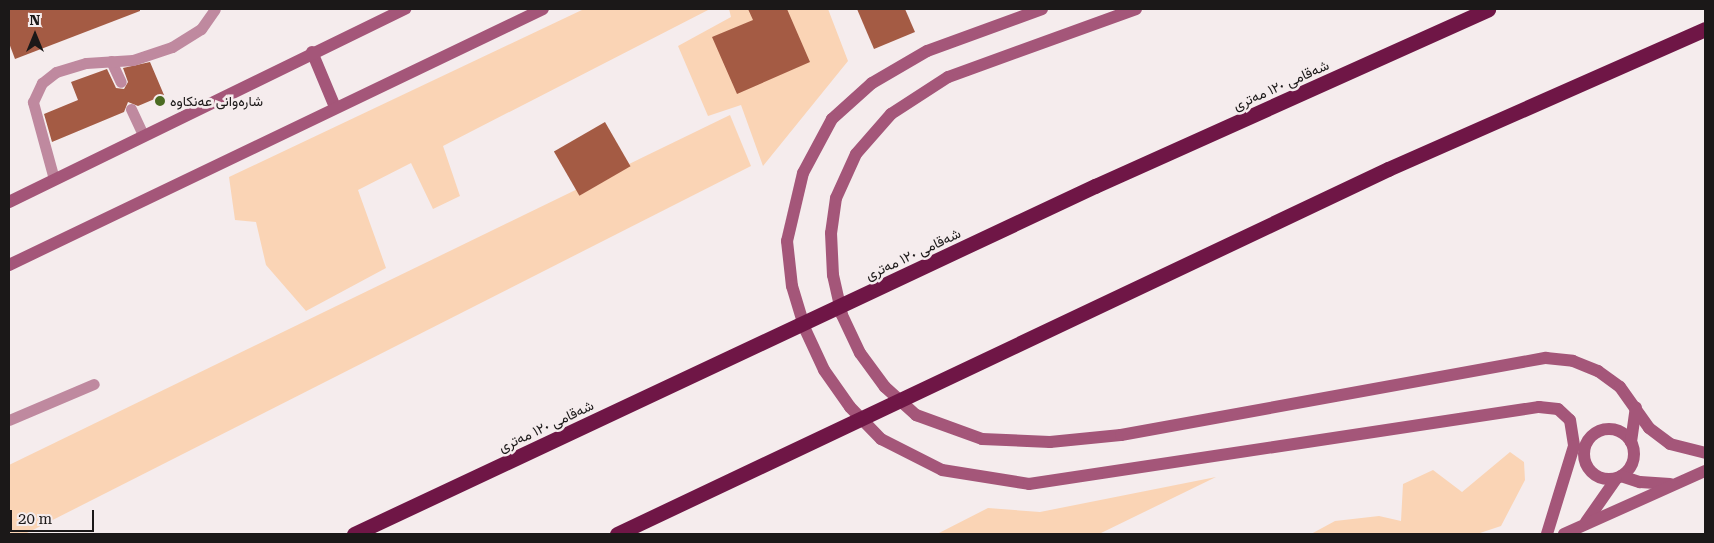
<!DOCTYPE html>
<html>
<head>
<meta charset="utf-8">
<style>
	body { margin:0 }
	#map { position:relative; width:1714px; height:543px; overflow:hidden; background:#f5eced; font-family:"Roboto Serif",Vazirmatn,serif }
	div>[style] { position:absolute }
	.green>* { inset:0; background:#fad4b5 }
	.building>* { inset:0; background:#a45b44; transform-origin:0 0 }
	.lane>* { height:11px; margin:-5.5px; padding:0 5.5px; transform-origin:5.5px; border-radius:5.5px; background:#bf899f }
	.secondary>* { height:12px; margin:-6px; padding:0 6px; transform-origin:6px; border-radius:6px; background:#a45679 }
	.secondary>.ring { margin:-6px; padding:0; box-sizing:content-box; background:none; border:12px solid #a45679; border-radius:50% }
	.highway>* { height:15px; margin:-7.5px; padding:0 7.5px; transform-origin:7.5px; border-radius:7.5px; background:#6f1646 }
	.dots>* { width:14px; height:14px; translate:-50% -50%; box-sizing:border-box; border:2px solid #f5eced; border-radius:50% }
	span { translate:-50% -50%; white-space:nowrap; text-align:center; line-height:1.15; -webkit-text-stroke:5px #f5eced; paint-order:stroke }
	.street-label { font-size:14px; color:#1b1818 }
	.poi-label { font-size:14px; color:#1b1818 }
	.left { translate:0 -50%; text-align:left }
	.frame { position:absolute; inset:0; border:10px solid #1b1818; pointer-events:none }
	.north { position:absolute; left:10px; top:10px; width:50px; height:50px; -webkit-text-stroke:4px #f5eced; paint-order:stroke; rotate:0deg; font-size:14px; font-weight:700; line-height:20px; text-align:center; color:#1b1818 }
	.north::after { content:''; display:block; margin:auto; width:18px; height:22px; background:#1b1818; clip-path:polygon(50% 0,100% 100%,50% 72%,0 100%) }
	.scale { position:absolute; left:10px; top:510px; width:84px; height:22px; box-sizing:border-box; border:2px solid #1b1818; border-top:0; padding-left:6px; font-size:15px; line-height:18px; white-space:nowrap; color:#1b1818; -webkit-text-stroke:4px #f5eced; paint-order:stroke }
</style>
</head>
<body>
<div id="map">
	<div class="green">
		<div style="clip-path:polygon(584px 9px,710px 9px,443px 146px,460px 196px,433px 209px,411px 163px,358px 190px,386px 268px,306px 311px,266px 265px,256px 222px,235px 220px,229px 177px)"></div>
		<div style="clip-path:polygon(729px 9px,828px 9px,848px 61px,763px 166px,741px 105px,708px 116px,678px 46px,731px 17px)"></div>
		<div style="clip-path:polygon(730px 115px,751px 166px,25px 534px,9px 534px,9px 465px)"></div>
		<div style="clip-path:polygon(1510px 452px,1524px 462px,1525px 480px,1501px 526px,1477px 534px,1311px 534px,1335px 521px,1379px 516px,1401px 521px,1403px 484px,1433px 470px,1462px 492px)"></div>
		<div style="clip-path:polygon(1216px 477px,1099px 534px,937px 534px,988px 508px,1040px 512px)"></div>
	</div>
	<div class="building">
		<div style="clip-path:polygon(9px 9px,140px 9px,140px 11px,15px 59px,9px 43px)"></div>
		<div style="clip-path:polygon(748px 9px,787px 9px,810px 62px,737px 94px,712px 37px,753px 20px)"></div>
		<div style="clip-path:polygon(857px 9px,905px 9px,915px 32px,874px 49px)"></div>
		<div style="clip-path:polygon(150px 62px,164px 95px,138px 106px,128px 102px,124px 112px,52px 142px,44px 114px,78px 100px,71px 82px,107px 69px,116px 88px,124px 89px,128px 82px,123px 68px)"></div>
		<div style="left:605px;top:122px;width:51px;height:59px;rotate:60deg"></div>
	</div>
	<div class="lane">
		<div style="left:111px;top:61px;width:23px;rotate:65deg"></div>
		<div style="left:131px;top:109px;width:29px;rotate:65deg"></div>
		<div style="left:54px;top:179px;width:80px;rotate:-105.3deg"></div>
		<div style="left:33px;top:102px;width:21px;rotate:-65deg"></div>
		<div style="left:42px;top:83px;width:18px;rotate:-38deg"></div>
		<div style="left:56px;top:72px;width:31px;rotate:-17deg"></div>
		<div style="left:86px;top:63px;width:47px;rotate:-3.7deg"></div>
		<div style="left:133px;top:60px;width:41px;rotate:-18.4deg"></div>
		<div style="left:172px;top:47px;width:34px;rotate:-32deg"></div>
		<div style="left:201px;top:29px;width:24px;rotate:-55deg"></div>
		<div style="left:9px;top:420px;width:92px;rotate:-23deg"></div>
	</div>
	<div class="secondary">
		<div style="left:1042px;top:9px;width:122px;rotate:159.9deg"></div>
		<div style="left:927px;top:51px;width:64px;rotate:149.8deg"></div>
		<div style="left:872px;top:83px;width:54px;rotate:138deg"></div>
		<div style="left:832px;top:119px;width:61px;rotate:118.2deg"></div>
		<div style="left:803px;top:173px;width:70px;rotate:103.2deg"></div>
		<div style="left:787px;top:241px;width:45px;rotate:83.7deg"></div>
		<div style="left:792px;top:286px;width:45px;rotate:73.2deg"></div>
		<div style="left:805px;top:329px;width:45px;rotate:65.1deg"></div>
		<div style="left:824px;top:370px;width:45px;rotate:54.9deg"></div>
		<div style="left:850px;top:407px;width:45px;rotate:45.9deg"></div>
		<div style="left:881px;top:439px;width:68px;rotate:26.9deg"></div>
		<div style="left:942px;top:470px;width:88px;rotate:9.1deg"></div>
		<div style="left:1029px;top:484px;width:516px;rotate:-8.59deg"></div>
		<div style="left:1539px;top:407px;width:19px;rotate:6deg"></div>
		<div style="left:1558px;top:409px;width:16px;rotate:43deg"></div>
		<div style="left:1570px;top:420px;width:26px;rotate:81deg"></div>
		<div style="left:1574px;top:446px;width:92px;rotate:107.1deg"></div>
		<div style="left:1136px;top:9px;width:200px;rotate:160.1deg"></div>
		<div style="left:948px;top:77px;width:68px;rotate:147deg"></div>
		<div style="left:891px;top:114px;width:53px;rotate:131.2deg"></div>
		<div style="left:856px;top:154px;width:48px;rotate:114.4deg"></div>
		<div style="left:836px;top:198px;width:35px;rotate:98deg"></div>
		<div style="left:831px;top:233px;width:42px;rotate:87.3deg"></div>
		<div style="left:833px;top:275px;width:41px;rotate:77.3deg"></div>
		<div style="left:842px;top:315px;width:42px;rotate:64.7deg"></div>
		<div style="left:860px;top:353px;width:42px;rotate:53.7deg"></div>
		<div style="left:885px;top:387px;width:42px;rotate:42.1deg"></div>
		<div style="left:916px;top:415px;width:70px;rotate:20deg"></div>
		<div style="left:982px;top:439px;width:68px;rotate:2.5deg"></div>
		<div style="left:1050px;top:442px;width:71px;rotate:-5.6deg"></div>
		<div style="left:1121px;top:435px;width:432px;rotate:-10.3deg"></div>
		<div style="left:1546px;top:358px;width:27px;rotate:6deg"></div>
		<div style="left:1573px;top:361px;width:27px;rotate:22deg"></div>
		<div style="left:1598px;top:371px;width:27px;rotate:36deg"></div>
		<div style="left:1620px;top:387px;width:50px;rotate:54.7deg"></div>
		<div style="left:1649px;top:428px;width:26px;rotate:37deg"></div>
		<div style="left:1670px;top:444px;width:36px;rotate:14deg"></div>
		<div style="left:312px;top:52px;width:60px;rotate:67.3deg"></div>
		<div style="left:9px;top:202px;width:441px;rotate:-26deg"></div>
		<div style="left:9px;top:265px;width:592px;rotate:-25.61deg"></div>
		<div class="ring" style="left:1584px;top:429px;width:38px;height:38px"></div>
		<div style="left:1631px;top:442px;width:35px;rotate:-82deg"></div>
		<div style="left:1621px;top:476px;width:20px;rotate:18deg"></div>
		<div style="left:1640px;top:482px;width:30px;rotate:4deg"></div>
		<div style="left:1586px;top:522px;width:52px;rotate:-55.1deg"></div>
		<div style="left:1564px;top:534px;width:154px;rotate:-24.1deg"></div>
	</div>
	<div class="highway">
		<div style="left:354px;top:534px;width:819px;rotate:-25.16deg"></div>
		<div style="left:1095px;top:186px;width:431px;rotate:-24.2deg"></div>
		<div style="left:617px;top:534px;width:853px;rotate:-25.33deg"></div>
		<div style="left:1388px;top:169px;width:347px;rotate:-23.8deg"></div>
	</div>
	<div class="dots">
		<div style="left:160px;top:101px;background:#4b6b22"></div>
	</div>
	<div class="street-label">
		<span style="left:1281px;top:85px;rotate:-24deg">شەقامی ١٢٠ مەتری</span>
		<span style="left:913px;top:254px;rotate:-25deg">شەقامی ١٢٠ مەتری</span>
		<span style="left:546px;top:426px;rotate:-25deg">شەقامی ١٢٠ مەتری</span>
	</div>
	<div class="poi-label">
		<span class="left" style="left:170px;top:101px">شارەوانی عەنکاوە</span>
	</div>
	<div class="frame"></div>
	<div class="north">N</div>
	<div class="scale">20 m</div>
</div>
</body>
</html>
